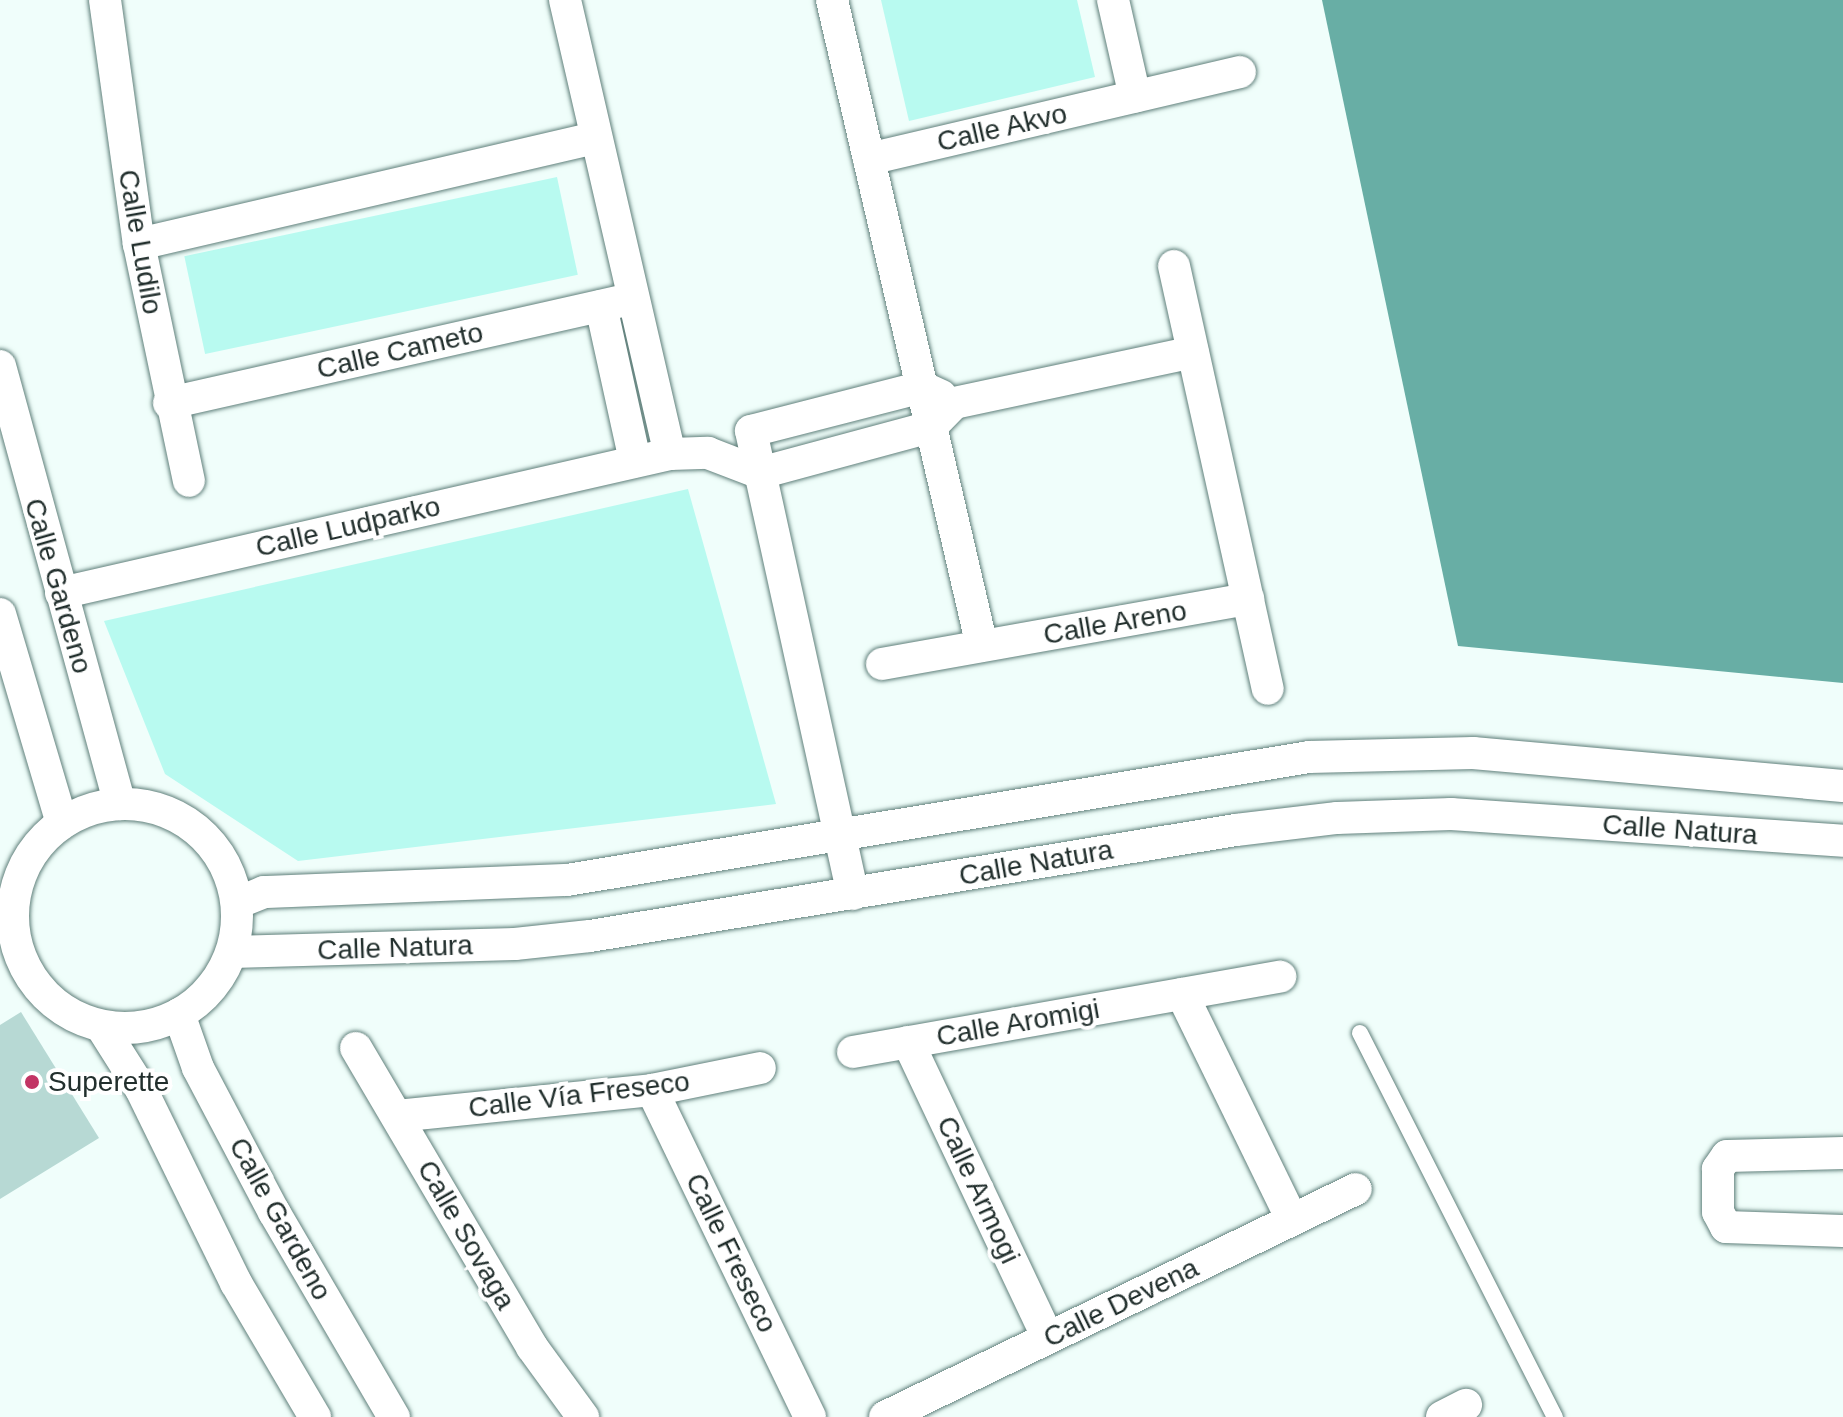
<!DOCTYPE html>
<html>
<head>
<meta charset="utf-8">
<style>
	body { margin:0 }
	#map { position:relative; width:1843px; height:1417px; overflow:hidden; background:#f0fefb; font-family:Arial,sans-serif }
	div>[style] { position:absolute }
	.green>* { inset:0; background:#b8faf0; transform-origin:0 0 }
	.water>* { inset:0; background:#68aea5 }
	.building>* { inset:0; background:#b7d9d4 }
	.roads { filter:drop-shadow(0 0 2px #60807b) drop-shadow(0 0 2px #60807b) }
	.lane>* { height:16px; margin:-8px; padding:0 8px; transform-origin:8px; border-radius:8px; background:#fff }
	.street>* { height:32px; margin:-16px; padding:0 16px; transform-origin:16px; border-radius:16px; background:#fff }
	.street>.ring { margin:-16px; padding:0; box-sizing:content-box; background:none; border:32px solid #fff; border-radius:50% }
	.dots>* { width:22px; height:22px; translate:-50% -50%; box-sizing:border-box; border:4px solid #fff; border-radius:50% }
	span { translate:-50% -50%; white-space:nowrap; text-align:center; line-height:1.15; -webkit-text-stroke:8px #fff; paint-order:stroke }
	.street-label { font-size:28px; color:#222f2d }
	.poi-label { font-size:28px; color:#222f2d }
	.left { translate:0 -50%; text-align:left }
</style>
</head>
<body>
<div id="map">
	<div class="green">
		<div style="clip-path:polygon(881px 0,1077px 0,1095px 77px,909px 121px)"></div>
		<div style="left:557px;top:177px;width:100px;height:381px;rotate:78deg"></div>
		<div style="clip-path:polygon(688px 489px,776px 804px,298px 861px,165px 774px,104px 621px)"></div>
	</div>
	<div class="water">
		<div style="clip-path:polygon(1322px 0,1843px 0,1843px 683px,1458px 646px)"></div>
	</div>
	<div class="building">
		<div style="clip-path:polygon(21px 1012px,99px 1138px,0 1199px,0 1025px)"></div>
	</div>
	<div class="roads">
		<div class="lane">
			<div style="left:1360px;top:1033px;width:431px;rotate:63.1deg"></div>
		</div>
		<div class="street">
			<div style="left:105px;top:0;width:246px;rotate:82.1deg"></div>
			<div style="left:139px;top:244px;width:242px;rotate:78.1deg"></div>
			<div style="left:565px;top:0;width:466px;rotate:77deg"></div>
			<div style="left:832px;top:0;width:663px;rotate:76.93deg"></div>
			<div style="left:1113px;top:0;width:99px;rotate:77.2deg"></div>
			<div style="left:869px;top:159px;width:381px;rotate:-13.2deg"></div>
			<div style="left:139px;top:244px;width:469px;rotate:-13.1deg"></div>
			<div style="left:1174px;top:266px;width:433px;rotate:77.5deg"></div>
			<div style="left:601px;top:306px;width:159px;rotate:77.6deg"></div>
			<div style="left:0;top:366px;width:454px;rotate:74.7deg"></div>
			<div style="left:169px;top:403px;width:475px;rotate:-12.7deg"></div>
			<div style="left:751px;top:431px;width:474px;rotate:77.6deg"></div>
			<div style="left:751px;top:431px;width:177px;rotate:-14.4deg"></div>
			<div style="left:922px;top:387px;width:21px;rotate:25deg"></div>
			<div style="left:61px;top:593px;width:625px;rotate:-12.86deg"></div>
			<div style="left:670px;top:454px;width:38px;rotate:-2deg"></div>
			<div style="left:708px;top:453px;width:56px;rotate:21deg"></div>
			<div style="left:760px;top:473px;width:177px;rotate:-15.1deg"></div>
			<div style="left:931px;top:427px;width:33px;rotate:-46deg"></div>
			<div style="left:954px;top:403px;width:244px;rotate:-12deg"></div>
			<div style="left:0;top:614px;width:218px;rotate:73.5deg"></div>
			<div style="left:882px;top:664px;width:372px;rotate:-10.1deg"></div>
			<div class="ring" style="left:13px;top:804px;width:192px;height:192px"></div>
			<div style="left:237px;top:903px;width:29px;rotate:-22deg"></div>
			<div style="left:264px;top:892px;width:303px;rotate:-2.3deg"></div>
			<div style="left:567px;top:880px;width:752px;rotate:-9.41deg"></div>
			<div style="left:1309px;top:757px;width:164px;rotate:-1.4deg"></div>
			<div style="left:1473px;top:753px;width:371px;rotate:5.1deg"></div>
			<div style="left:232px;top:952px;width:283px;rotate:-1.6deg"></div>
			<div style="left:515px;top:944px;width:75px;rotate:-6.1deg"></div>
			<div style="left:590px;top:936px;width:655px;rotate:-9.32deg"></div>
			<div style="left:1236px;top:830px;width:102px;rotate:-6.8deg"></div>
			<div style="left:1337px;top:818px;width:114px;rotate:-2deg"></div>
			<div style="left:1451px;top:814px;width:393px;rotate:3.9deg"></div>
			<div style="left:1182px;top:994px;width:251px;rotate:64deg"></div>
			<div style="left:179px;top:1014px;width:57px;rotate:70.6deg"></div>
			<div style="left:198px;top:1068px;width:163px;rotate:62.2deg"></div>
			<div style="left:274px;top:1212px;width:238px;rotate:59.7deg"></div>
			<div style="left:101px;top:1026px;width:75px;rotate:57.6deg"></div>
			<div style="left:141px;top:1089px;width:216px;rotate:63.9deg"></div>
			<div style="left:236px;top:1283px;width:156px;rotate:59.5deg"></div>
			<div style="left:908px;top:1042px;width:327px;rotate:64.7deg"></div>
			<div style="left:356px;top:1048px;width:347px;rotate:59.5deg"></div>
			<div style="left:532px;top:1347px;width:87px;rotate:53.9deg"></div>
			<div style="left:853px;top:1052px;width:434px;rotate:-10deg"></div>
			<div style="left:652px;top:1090px;width:363px;rotate:64.2deg"></div>
			<div style="left:397px;top:1116px;width:256px;rotate:-5.8deg"></div>
			<div style="left:652px;top:1090px;width:110px;rotate:-11.5deg"></div>
			<div style="left:1843px;top:1153px;width:116px;rotate:178.5deg"></div>
			<div style="left:1727px;top:1156px;width:16px;rotate:125deg"></div>
			<div style="left:1718px;top:1169px;width:43px;rotate:90deg"></div>
			<div style="left:1718px;top:1212px;width:17px;rotate:62deg"></div>
			<div style="left:1726px;top:1227px;width:117px;rotate:2deg"></div>
			<div style="left:885px;top:1417px;width:523px;rotate:-25.83deg"></div>
			<div style="left:1442px;top:1417px;width:27px;rotate:-27deg"></div>
		</div>
	</div>
	<div class="dots">
		<div style="left:32px;top:1082px;background:#c23464"></div>
	</div>
	<div class="street-label">
		<span style="left:1002px;top:128px;rotate:-13deg">Calle Akvo</span>
		<span style="left:140px;top:242px;rotate:80deg">Calle Ludilo</span>
		<span style="left:400px;top:351px;rotate:-13deg">Calle Cameto</span>
		<span style="left:348px;top:527px;rotate:-13deg">Calle Ludparko</span>
		<span style="left:58px;top:586px;rotate:74deg">Calle Gardeno</span>
		<span style="left:1115px;top:623px;rotate:-10deg">Calle Areno</span>
		<span style="left:1680px;top:830px;rotate:4deg">Calle Natura</span>
		<span style="left:1036px;top:863px;rotate:-10deg">Calle Natura</span>
		<span style="left:395px;top:948px;rotate:-2deg">Calle Natura</span>
		<span style="left:1018px;top:1023px;rotate:-10deg">Calle Aromigi</span>
		<span style="left:579px;top:1095px;rotate:-7deg">Calle Vía Freseco</span>
		<span style="left:978px;top:1190px;rotate:65deg">Calle Armogi</span>
		<span style="left:280px;top:1219px;rotate:61deg">Calle Gardeno</span>
		<span style="left:466px;top:1235px;rotate:60deg">Calle Sovaga</span>
		<span style="left:731px;top:1253px;rotate:64deg">Calle Freseco</span>
		<span style="left:1121px;top:1303px;rotate:-26deg">Calle Devena</span>
	</div>
	<div class="poi-label">
		<span class="left" style="left:48px;top:1082px">Superette</span>
	</div>
</div>
</body>
</html>
